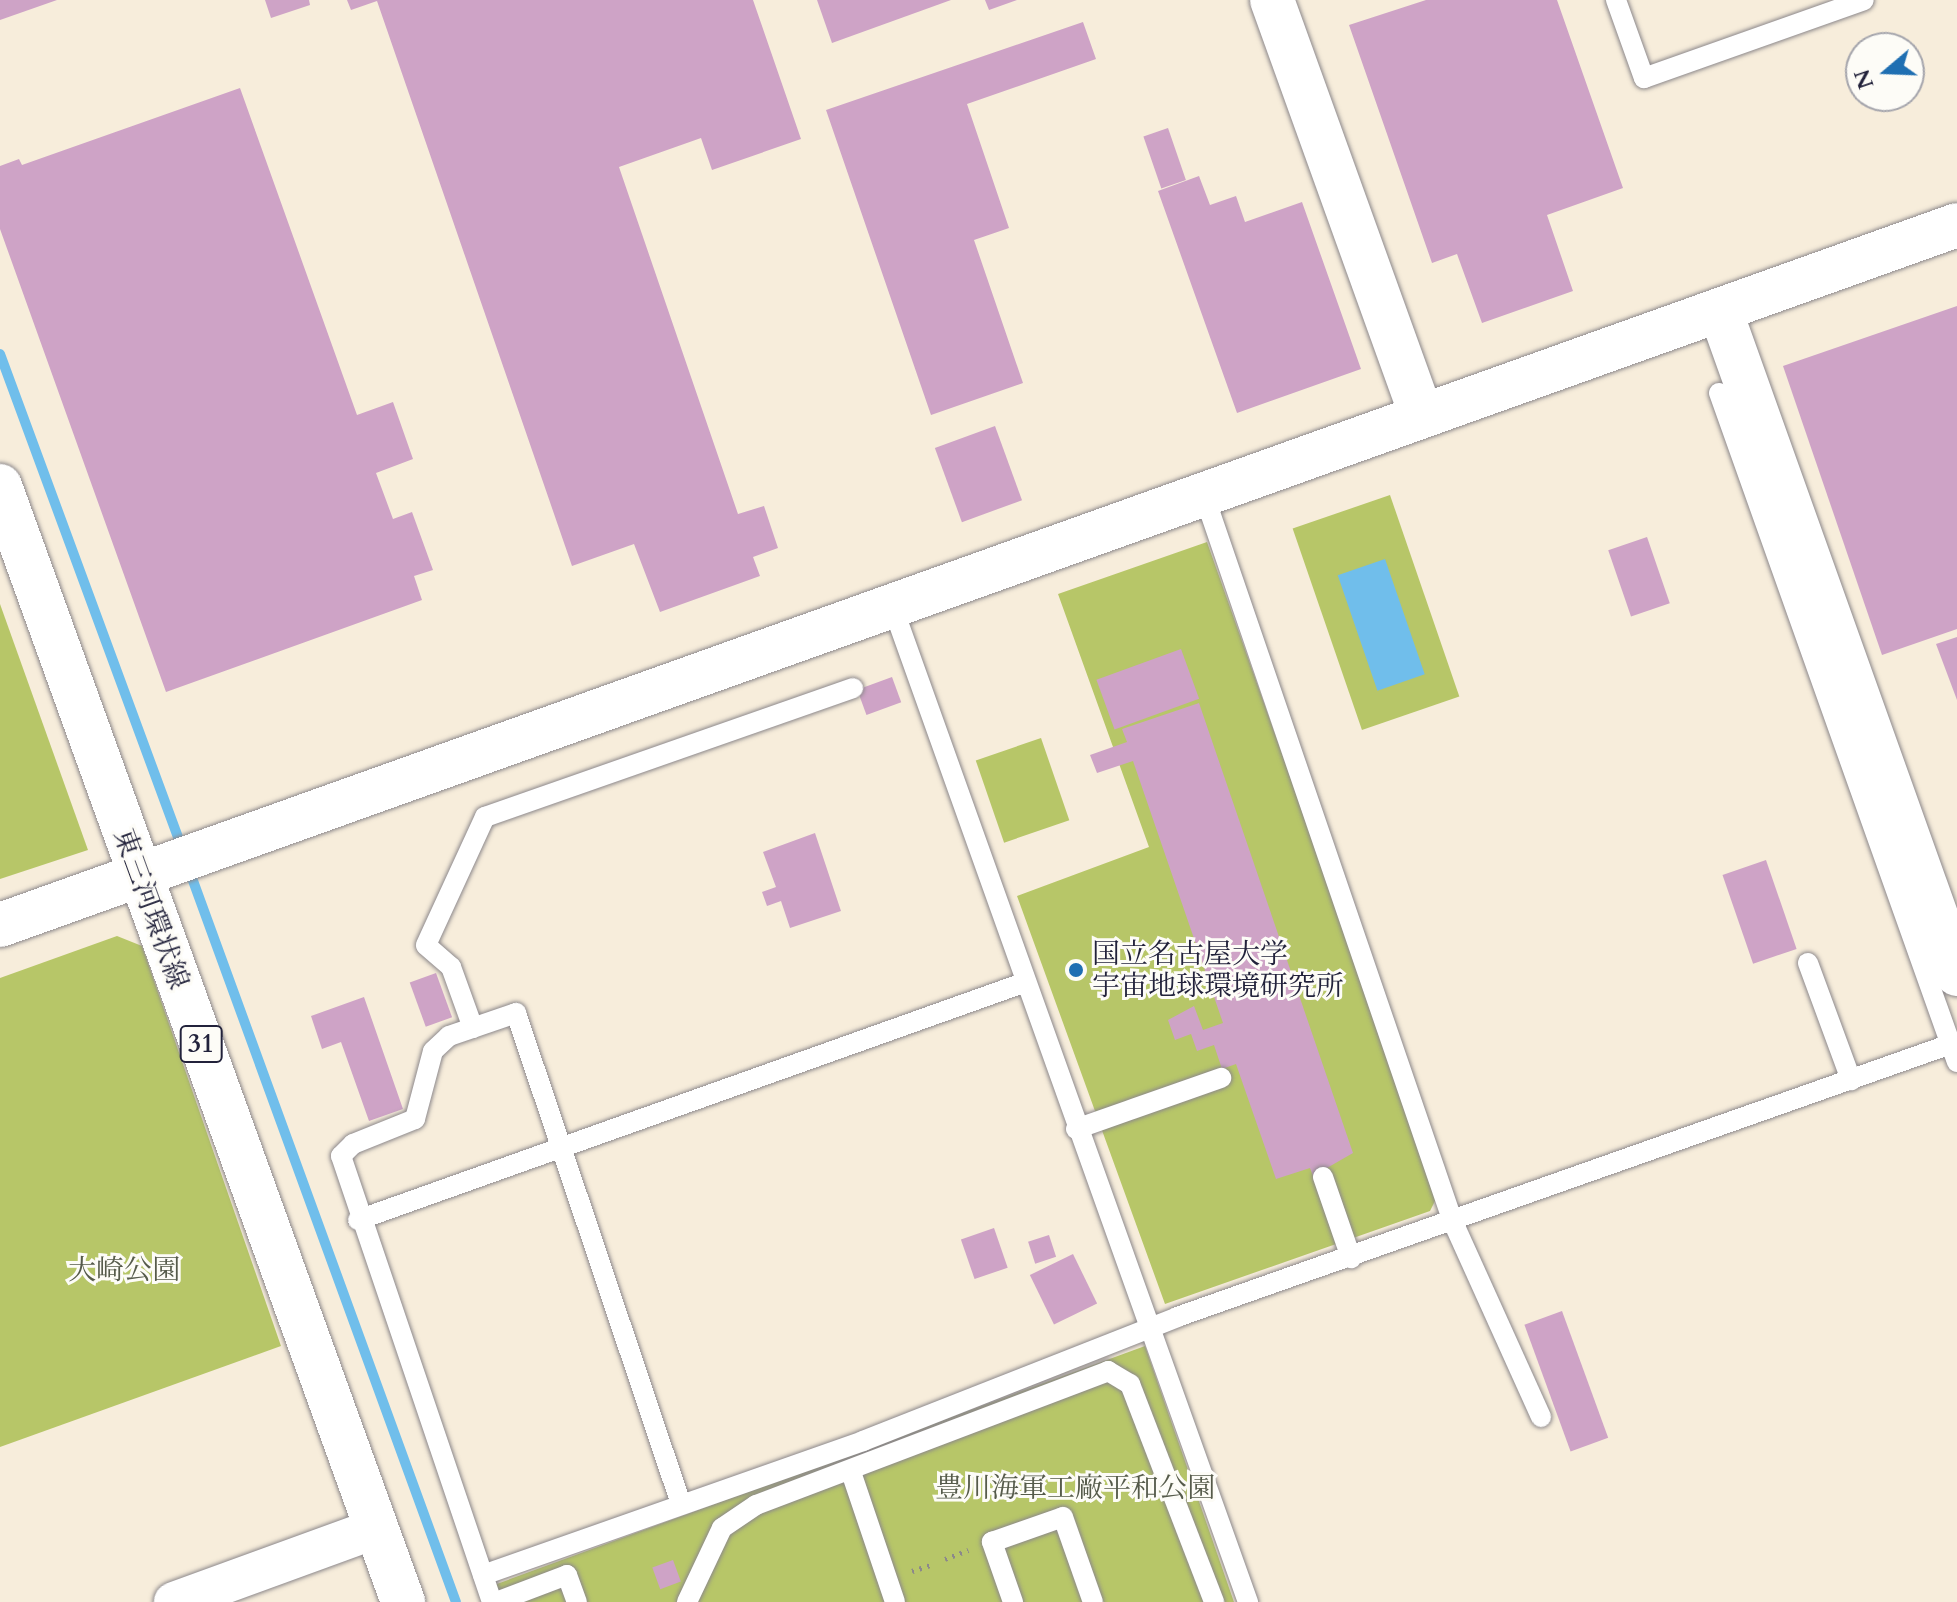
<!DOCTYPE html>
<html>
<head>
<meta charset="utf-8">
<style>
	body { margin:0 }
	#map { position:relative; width:1957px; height:1602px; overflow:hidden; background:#f7eddb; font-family:Cardo,"Noto Serif JP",serif }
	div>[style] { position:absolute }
	.green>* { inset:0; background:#b7c668; transform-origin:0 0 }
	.water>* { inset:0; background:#70beeb; transform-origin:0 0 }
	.stream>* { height:10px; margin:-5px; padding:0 5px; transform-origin:5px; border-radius:5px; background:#70beeb }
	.building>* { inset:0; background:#cea3c6; transform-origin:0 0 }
	.path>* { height:5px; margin-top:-2.5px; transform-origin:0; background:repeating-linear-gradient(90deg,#8c888b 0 2px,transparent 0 8px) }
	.roads { filter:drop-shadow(0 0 2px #8c888b) drop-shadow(0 0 2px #8c888b) }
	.service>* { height:20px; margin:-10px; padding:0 10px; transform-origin:10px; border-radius:10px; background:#fff }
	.minor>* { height:40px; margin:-20px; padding:0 20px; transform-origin:20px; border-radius:20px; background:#fff }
	.tertiary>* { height:44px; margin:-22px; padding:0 22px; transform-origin:22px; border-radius:22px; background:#fff }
	.primary>* { height:44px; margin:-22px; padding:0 22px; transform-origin:22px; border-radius:22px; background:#fff }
	.dots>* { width:22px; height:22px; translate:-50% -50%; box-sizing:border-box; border:4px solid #fdfcf7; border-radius:50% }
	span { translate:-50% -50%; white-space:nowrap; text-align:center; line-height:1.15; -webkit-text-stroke:6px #fdfcf7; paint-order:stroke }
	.shield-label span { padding:2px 6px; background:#fdfcf7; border:2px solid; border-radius:6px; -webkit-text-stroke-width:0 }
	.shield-label { font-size:26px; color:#22223b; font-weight:700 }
	.street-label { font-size:28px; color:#22223b }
	.poi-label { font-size:28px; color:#22223b }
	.left { translate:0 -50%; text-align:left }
	.park-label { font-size:28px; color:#565b4b }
	.north { position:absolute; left:1845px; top:32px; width:80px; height:80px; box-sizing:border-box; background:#fdfcf7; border:2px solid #a5a5ac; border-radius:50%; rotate:251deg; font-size:22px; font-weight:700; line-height:32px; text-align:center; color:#22223b }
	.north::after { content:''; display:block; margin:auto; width:28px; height:36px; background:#1f6fb2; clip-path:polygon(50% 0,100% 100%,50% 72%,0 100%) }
</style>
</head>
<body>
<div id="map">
	<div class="green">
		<div style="left:1390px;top:495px;width:213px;height:103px;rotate:71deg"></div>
		<div style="clip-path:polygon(1207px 542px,1438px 1195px,1430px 1211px,1165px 1304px,1017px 896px,1149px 847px,1058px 594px)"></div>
		<div style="clip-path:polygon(0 604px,88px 850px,0 879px)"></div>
		<div style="left:1041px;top:738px;width:87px;height:69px;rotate:71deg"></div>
		<div style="clip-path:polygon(117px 936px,142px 946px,281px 1346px,0 1447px,0 978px)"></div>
		<div style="clip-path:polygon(1145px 1346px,1234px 1602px,500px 1602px,494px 1585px)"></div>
	</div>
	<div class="water">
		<div style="left:1385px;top:559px;width:122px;height:50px;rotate:71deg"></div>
	</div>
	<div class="stream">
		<div style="left:0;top:354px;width:526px;rotate:69.78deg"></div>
		<div style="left:188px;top:867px;width:782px;rotate:69.97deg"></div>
	</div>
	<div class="building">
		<div style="clip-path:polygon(0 0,57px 0,0 20px)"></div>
		<div style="clip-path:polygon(265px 0,309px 0,310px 5px,271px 18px)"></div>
		<div style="clip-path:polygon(347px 0,753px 0,801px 139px,712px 170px,701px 138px,619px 167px,738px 514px,764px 506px,778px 548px,753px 557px,760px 576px,660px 612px,634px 544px,572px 566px,377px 1px,351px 10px)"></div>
		<div style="clip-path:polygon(817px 0,951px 0,832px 43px)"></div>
		<div style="clip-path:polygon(985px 0,1017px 0,989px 10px)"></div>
		<div style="clip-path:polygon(1426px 0,1557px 0,1623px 188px,1547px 215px,1573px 291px,1482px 323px,1457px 254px,1432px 263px,1349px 25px)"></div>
		<div style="clip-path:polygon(1083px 22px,1096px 59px,967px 104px,1009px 228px,974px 240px,1023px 383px,931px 415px,826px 110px)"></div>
		<div style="clip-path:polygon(240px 88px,357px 415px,393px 402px,413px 459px,376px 473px,393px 519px,412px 512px,433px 570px,414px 576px,422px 600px,166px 692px,0 229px,0 166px,19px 159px,22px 165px)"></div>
		<div style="left:1168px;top:128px;width:55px;height:26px;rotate:71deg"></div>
		<div style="clip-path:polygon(1199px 176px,1210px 205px,1236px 196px,1245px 222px,1302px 202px,1361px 369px,1237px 413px,1158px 191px)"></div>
		<div style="clip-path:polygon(1957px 306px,1957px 629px,1882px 655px,1783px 366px)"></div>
		<div style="left:995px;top:426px;width:79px;height:64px;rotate:70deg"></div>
		<div style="left:1647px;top:537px;width:70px;height:41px;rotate:71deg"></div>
		<div style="clip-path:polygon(1957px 637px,1957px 700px,1936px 644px)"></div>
		<div style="left:1181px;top:649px;width:53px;height:90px;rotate:70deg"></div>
		<div style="left:892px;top:677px;width:27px;height:37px;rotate:70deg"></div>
		<div style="clip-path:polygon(1199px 703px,1353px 1153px,1313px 1176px,1310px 1168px,1276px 1179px,1236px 1064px,1222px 1069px,1214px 1045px,1197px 1051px,1191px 1034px,1175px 1040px,1168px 1020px,1194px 1006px,1203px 1030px,1223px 1023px,1133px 761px,1097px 773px,1090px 755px,1127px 742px,1122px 729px)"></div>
		<div style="clip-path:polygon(815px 833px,841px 911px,790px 928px,781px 901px,767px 906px,762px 892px,776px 887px,763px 852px)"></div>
		<div style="left:1766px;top:860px;width:94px;height:46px;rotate:71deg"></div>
		<div style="left:436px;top:973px;width:47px;height:28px;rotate:70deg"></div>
		<div style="clip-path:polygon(364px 997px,403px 1109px,369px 1121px,341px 1042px,322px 1049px,311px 1016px)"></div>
		<div style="left:994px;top:1228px;width:42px;height:35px;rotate:71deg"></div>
		<div style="left:1049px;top:1235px;width:23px;height:22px;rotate:72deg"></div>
		<div style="left:1073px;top:1254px;width:55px;height:48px;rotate:64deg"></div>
		<div style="left:1562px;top:1311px;width:135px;height:40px;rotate:70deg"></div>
		<div style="left:673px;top:1560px;width:23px;height:22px;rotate:70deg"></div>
	</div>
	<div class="path">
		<div style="left:945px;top:1559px;width:25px;rotate:-21deg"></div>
		<div style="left:912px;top:1571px;width:19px;rotate:-18deg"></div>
	</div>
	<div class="roads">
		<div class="service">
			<div style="left:1616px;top:0;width:83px;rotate:70.3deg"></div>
			<div style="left:1644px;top:78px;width:233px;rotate:-19.5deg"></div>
			<div style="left:1719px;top:393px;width:710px;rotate:70.42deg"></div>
			<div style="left:1203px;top:492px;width:772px;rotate:71.1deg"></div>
			<div style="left:1453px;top:1222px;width:214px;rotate:65.7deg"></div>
			<div style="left:892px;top:605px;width:1059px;rotate:70.35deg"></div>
			<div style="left:1808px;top:963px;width:125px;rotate:69.8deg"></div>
			<div style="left:473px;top:1028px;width:65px;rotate:-109.8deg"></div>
			<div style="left:451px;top:967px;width:33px;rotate:-139deg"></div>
			<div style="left:426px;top:945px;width:141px;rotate:-65.3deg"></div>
			<div style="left:485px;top:817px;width:390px;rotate:-19.3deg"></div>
			<div style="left:1076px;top:1129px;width:154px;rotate:-19.4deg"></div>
			<div style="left:1323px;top:1177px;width:86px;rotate:70.9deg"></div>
			<div style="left:358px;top:1220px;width:709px;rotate:-19.61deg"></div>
			<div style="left:851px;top:1472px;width:137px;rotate:71.3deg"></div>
			<div style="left:483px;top:1575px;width:403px;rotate:-19.4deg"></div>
			<div style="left:863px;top:1441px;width:338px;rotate:-21.5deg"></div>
			<div style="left:1177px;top:1317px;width:821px;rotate:-19.43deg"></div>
			<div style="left:492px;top:1602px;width:471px;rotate:-108.7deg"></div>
			<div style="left:341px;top:1156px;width:17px;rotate:-45deg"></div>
			<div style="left:353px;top:1144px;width:67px;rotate:-22deg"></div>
			<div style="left:415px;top:1119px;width:70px;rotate:-75.2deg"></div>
			<div style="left:433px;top:1051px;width:22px;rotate:-43deg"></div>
			<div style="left:449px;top:1036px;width:71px;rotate:-18.9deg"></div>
			<div style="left:516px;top:1013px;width:518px;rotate:71.43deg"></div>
			<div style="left:496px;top:1602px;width:76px;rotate:-20.8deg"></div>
			<div style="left:567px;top:1575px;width:29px;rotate:70deg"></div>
			<div style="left:687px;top:1602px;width:82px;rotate:-64.7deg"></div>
			<div style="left:722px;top:1528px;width:41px;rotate:-34.1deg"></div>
			<div style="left:756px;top:1505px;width:377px;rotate:-20.8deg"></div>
			<div style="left:1108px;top:1371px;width:26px;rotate:31deg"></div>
			<div style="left:1130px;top:1384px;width:234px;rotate:68.9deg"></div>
			<div style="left:1013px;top:1602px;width:64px;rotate:-109.3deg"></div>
			<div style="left:992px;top:1542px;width:75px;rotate:-19.4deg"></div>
			<div style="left:1063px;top:1517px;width:90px;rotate:70.6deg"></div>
		</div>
		<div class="minor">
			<div style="left:174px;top:1602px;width:216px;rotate:-20deg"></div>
		</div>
		<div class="tertiary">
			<div style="left:1272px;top:0;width:440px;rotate:70.2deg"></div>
			<div style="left:1720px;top:310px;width:705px;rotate:70.36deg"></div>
			<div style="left:0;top:925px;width:2078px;rotate:-19.68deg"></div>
		</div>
		<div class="primary">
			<div style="left:0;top:486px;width:1187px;rotate:70.14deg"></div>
		</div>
	</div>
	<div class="dots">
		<div style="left:1076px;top:970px;background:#1f6fb2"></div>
	</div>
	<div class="shield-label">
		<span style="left:201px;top:1044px">31</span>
	</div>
	<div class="street-label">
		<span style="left:151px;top:909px;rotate:70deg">東三河環状線</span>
	</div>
	<div class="poi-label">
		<span class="left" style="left:1092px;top:970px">国立名古屋大学<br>宇宙地球環境研究所</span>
	</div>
	<div class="park-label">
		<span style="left:124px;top:1270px">大崎公園</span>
		<span style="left:1075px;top:1488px">豊川海軍工廠平和公園</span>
	</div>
	<div class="north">N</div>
</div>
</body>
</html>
